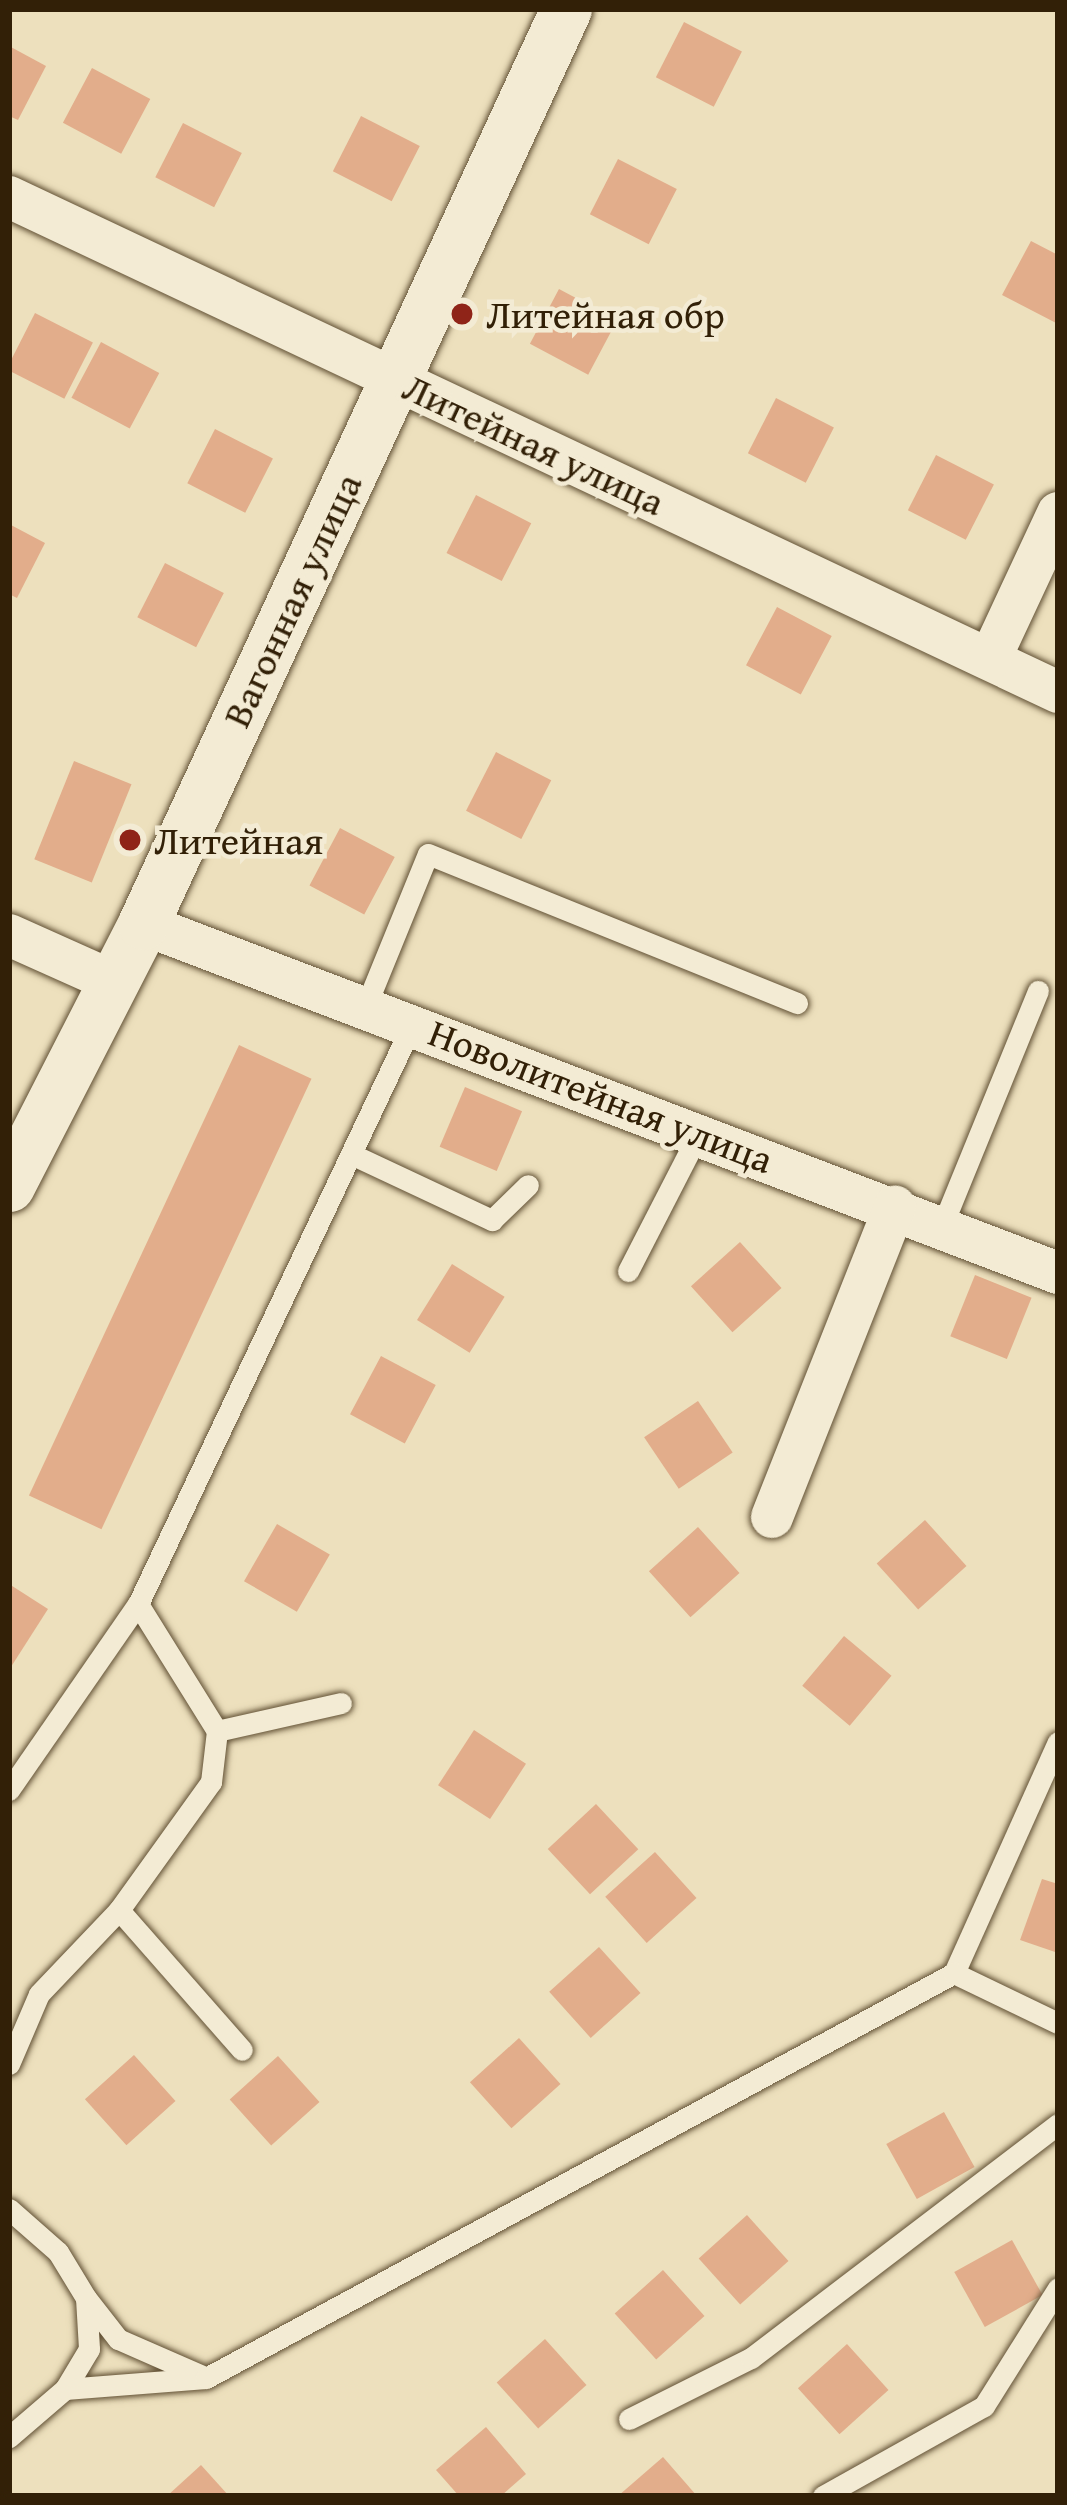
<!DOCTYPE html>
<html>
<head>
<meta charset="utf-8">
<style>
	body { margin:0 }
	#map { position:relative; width:1067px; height:2505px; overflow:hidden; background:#ede0bd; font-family:"Gentium Book Plus",serif }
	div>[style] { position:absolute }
	.building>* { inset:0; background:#e2ad8b; transform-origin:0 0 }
	.roads { filter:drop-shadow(0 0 3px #615034) drop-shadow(0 0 3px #615034) }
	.service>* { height:21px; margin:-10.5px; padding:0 10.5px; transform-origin:10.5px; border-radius:10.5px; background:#f3ebd4 }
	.minor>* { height:42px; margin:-21px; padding:0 21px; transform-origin:21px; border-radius:21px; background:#f3ebd4 }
	.tertiary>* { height:51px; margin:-25.5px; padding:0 25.5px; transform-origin:25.5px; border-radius:25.5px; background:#f3ebd4 }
	.dots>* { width:33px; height:33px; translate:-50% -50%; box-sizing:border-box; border:6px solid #f3ebd4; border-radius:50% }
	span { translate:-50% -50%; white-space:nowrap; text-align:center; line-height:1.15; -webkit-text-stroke:9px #f3ebd4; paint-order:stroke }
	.poi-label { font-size:39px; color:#322007 }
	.left { translate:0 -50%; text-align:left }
	.street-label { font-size:39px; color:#322007 }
	.frame { position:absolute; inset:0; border:12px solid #322007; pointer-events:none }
</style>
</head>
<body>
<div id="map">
	<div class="building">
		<div style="left:684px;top:22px;width:65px;height:62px;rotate:27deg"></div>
		<div style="clip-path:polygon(9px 46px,46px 66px,18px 120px,9px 116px)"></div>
		<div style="left:92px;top:68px;width:66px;height:62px;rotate:28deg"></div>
		<div style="left:361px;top:116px;width:66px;height:62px;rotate:27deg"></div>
		<div style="left:183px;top:123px;width:66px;height:61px;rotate:27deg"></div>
		<div style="left:618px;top:159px;width:66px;height:62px;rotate:27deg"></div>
		<div style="clip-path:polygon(1031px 241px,1058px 255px,1058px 324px,1002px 295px)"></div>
		<div style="left:559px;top:289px;width:66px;height:62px;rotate:28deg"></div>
		<div style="left:35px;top:313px;width:65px;height:63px;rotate:27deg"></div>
		<div style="left:101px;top:342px;width:66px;height:63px;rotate:28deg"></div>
		<div style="left:776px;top:398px;width:65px;height:62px;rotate:27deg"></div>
		<div style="left:215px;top:429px;width:65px;height:61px;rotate:27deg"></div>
		<div style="left:936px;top:455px;width:65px;height:62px;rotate:27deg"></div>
		<div style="left:476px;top:495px;width:62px;height:65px;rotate:27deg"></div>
		<div style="clip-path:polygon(9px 524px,45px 543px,17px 598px,9px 594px)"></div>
		<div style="left:165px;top:563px;width:66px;height:61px;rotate:27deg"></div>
		<div style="left:777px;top:607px;width:62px;height:66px;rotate:28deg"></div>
		<div style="left:496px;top:752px;width:62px;height:66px;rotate:27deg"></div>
		<div style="left:74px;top:761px;width:62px;height:106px;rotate:22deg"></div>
		<div style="left:340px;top:828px;width:62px;height:65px;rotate:28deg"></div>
		<div style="left:239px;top:1045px;width:80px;height:497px;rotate:25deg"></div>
		<div style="left:465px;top:1087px;width:62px;height:65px;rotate:23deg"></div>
		<div style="left:740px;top:1242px;width:62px;height:66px;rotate:48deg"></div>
		<div style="left:452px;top:1264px;width:62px;height:66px;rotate:32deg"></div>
		<div style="left:975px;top:1275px;width:61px;height:66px;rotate:22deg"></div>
		<div style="left:381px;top:1356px;width:62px;height:66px;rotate:28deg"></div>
		<div style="left:698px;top:1401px;width:62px;height:65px;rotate:56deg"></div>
		<div style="left:925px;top:1520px;width:62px;height:65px;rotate:48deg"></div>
		<div style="left:277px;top:1524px;width:61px;height:66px;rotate:30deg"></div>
		<div style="left:698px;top:1527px;width:62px;height:66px;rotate:48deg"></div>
		<div style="clip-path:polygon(9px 1584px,48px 1609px,9px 1670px)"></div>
		<div style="left:844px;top:1636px;width:62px;height:65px;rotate:40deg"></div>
		<div style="left:474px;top:1730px;width:62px;height:66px;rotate:33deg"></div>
		<div style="left:596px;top:1804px;width:62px;height:66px;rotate:47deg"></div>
		<div style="left:655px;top:1852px;width:62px;height:67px;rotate:48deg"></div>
		<div style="clip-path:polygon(1042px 1879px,1058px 1884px,1058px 1953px,1020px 1940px)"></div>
		<div style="left:599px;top:1947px;width:62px;height:67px;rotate:48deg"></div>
		<div style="left:519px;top:2038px;width:62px;height:66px;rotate:48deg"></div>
		<div style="left:134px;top:2055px;width:62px;height:66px;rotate:48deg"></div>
		<div style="left:278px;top:2056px;width:62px;height:65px;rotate:48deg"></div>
		<div style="left:944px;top:2112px;width:63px;height:66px;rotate:61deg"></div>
		<div style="left:747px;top:2215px;width:62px;height:65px;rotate:48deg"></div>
		<div style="left:1012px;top:2240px;width:63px;height:66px;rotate:61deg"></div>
		<div style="left:663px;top:2270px;width:62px;height:65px;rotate:48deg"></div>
		<div style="left:545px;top:2339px;width:62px;height:65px;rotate:48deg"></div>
		<div style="left:847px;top:2344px;width:62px;height:66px;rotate:48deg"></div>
		<div style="clip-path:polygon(486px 2427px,526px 2474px,501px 2496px,459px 2496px,436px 2470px)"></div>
		<div style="clip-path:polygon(663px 2457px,697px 2496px,618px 2496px)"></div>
		<div style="clip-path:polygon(201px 2465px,229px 2496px,167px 2496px)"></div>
	</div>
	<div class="roads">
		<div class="service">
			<div style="left:365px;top:1008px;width:166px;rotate:-67.8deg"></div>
			<div style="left:428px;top:854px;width:398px;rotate:22deg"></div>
			<div style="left:351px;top:1154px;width:156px;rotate:25.1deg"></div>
			<div style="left:492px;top:1220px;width:50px;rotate:-44.2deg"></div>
			<div style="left:942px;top:1226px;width:254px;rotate:-67.8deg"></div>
			<div style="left:628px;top:1271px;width:155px;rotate:-62.8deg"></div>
			<div style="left:217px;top:1731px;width:127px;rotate:-12.7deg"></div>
			<div style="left:9px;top:1790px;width:226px;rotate:-55.3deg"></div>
			<div style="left:138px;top:1604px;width:641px;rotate:-64.68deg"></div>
			<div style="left:119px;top:1910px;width:186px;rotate:48.7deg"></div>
			<div style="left:954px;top:1973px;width:253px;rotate:-65.8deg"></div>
			<div style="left:9px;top:2064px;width:76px;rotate:-66.8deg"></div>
			<div style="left:39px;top:1994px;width:116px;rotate:-46.4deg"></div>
			<div style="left:119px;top:1910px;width:158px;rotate:-54.3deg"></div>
			<div style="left:211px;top:1782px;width:51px;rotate:-83.3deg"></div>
			<div style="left:217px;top:1731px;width:150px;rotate:-121.9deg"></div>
			<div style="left:9px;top:2209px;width:65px;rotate:41.3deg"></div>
			<div style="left:58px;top:2252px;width:54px;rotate:58.7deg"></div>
			<div style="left:86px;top:2298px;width:51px;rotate:86.6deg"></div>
			<div style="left:89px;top:2349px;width:47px;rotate:121deg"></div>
			<div style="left:65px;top:2389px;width:74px;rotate:139.4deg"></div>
			<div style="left:86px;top:2298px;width:52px;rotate:52deg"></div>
			<div style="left:118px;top:2339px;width:95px;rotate:23.6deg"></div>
			<div style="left:65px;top:2389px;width:141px;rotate:-4.5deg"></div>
			<div style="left:206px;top:2378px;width:851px;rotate:-28.43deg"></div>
			<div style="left:954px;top:1973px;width:115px;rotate:25.7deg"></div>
			<div style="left:629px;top:2419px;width:136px;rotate:-26.6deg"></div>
			<div style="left:751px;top:2358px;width:386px;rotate:-37.3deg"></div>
			<div style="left:823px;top:2496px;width:184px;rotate:-29.2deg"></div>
			<div style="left:984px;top:2406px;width:139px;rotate:-57.9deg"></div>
		</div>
		<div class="minor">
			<div style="left:9px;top:197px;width:1160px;rotate:25.26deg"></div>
			<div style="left:990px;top:659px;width:161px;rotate:-65deg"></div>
			<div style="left:143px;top:924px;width:979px;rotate:20.88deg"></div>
			<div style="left:9px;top:935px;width:115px;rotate:24.1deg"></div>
			<div style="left:772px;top:1517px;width:334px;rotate:-68.4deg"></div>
		</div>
		<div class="tertiary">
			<div style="left:9px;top:1186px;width:294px;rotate:-62.9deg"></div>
			<div style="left:143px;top:924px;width:1008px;rotate:-65.19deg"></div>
		</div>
	</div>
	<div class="dots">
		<div style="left:462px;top:314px;background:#8f2418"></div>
		<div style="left:130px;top:840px;background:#8f2418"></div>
	</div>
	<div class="poi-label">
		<span class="left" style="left:486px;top:314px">Литейная обр</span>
		<span class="left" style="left:154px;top:840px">Литейная</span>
	</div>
	<div class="street-label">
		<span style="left:534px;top:444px;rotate:25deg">Литейная улица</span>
		<span style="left:292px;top:600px;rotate:-65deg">Вагонная улица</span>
		<span style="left:601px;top:1096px;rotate:21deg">Новолитейная улица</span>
	</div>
	<div class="frame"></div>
</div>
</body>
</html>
